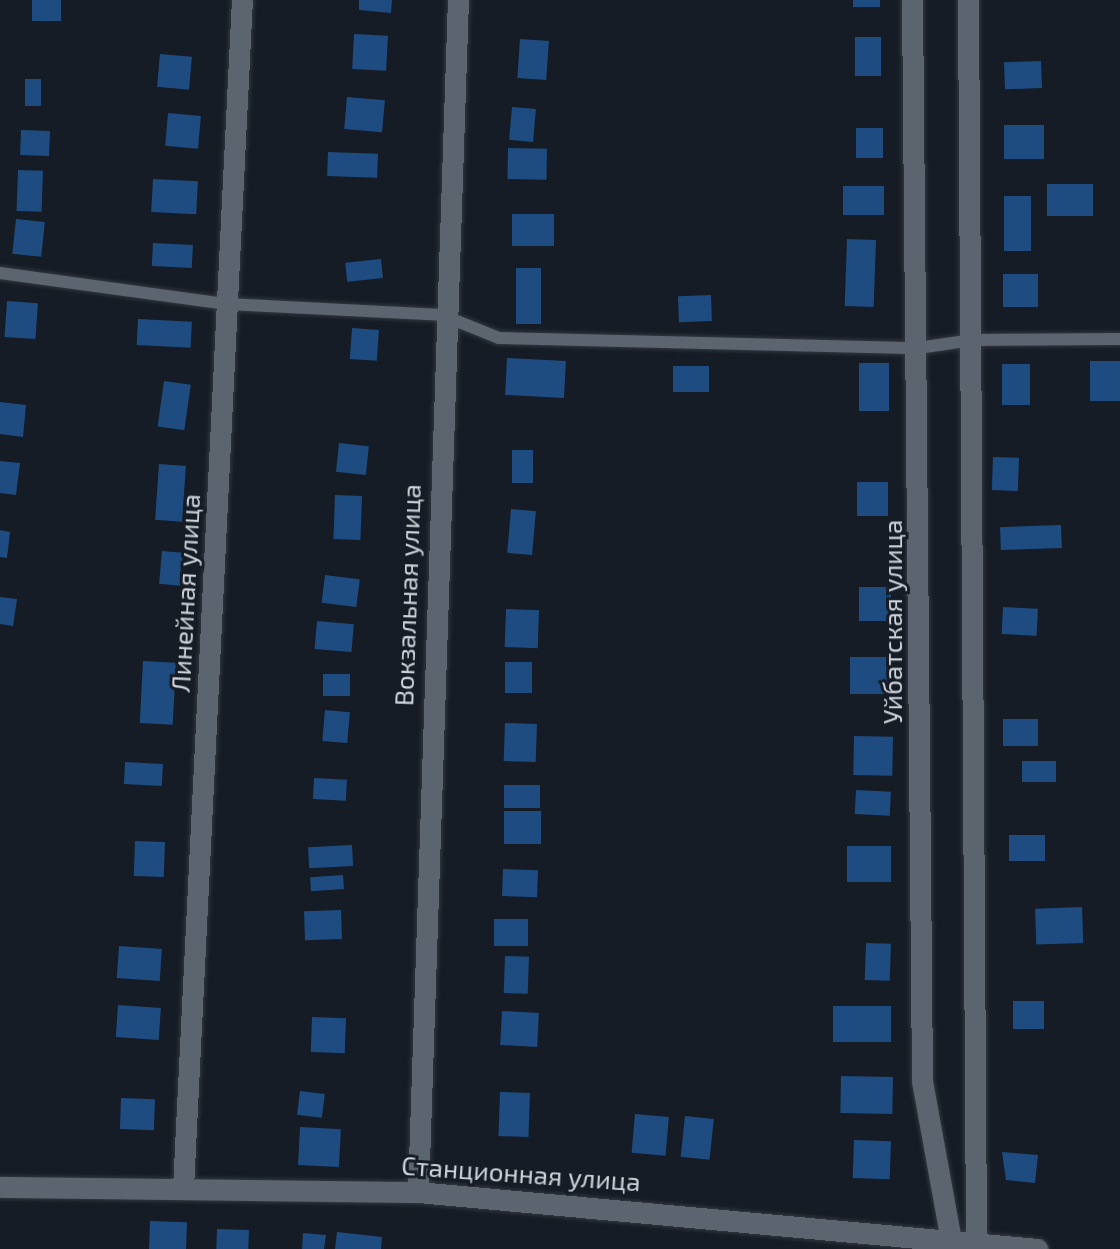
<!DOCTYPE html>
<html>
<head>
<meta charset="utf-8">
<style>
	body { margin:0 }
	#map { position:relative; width:1120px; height:1249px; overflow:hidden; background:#151c25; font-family:"Exo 2",sans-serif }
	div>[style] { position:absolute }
	.building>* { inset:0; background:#1e4c80; transform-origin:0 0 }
	.roads { filter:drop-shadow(0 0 2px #34373f) drop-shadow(0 0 2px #34373f) }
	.service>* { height:12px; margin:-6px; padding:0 6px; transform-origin:6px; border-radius:6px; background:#5b646f }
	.minor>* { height:21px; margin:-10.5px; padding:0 10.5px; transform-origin:10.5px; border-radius:10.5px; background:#5b646f }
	span { translate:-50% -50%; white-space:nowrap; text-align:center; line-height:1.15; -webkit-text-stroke:6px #151c25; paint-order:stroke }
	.street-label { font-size:26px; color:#ced3da }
</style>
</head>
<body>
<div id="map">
	<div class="building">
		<div style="left:32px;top:0;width:29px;height:21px"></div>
		<div style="clip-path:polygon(359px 0,392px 0,391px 13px,359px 10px)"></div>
		<div style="left:853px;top:0;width:27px;height:7px"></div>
		<div style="left:354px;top:34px;width:34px;height:35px;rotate:3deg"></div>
		<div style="left:855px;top:37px;width:26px;height:39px"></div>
		<div style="left:520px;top:39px;width:29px;height:39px;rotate:4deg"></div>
		<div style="left:160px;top:54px;width:32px;height:33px;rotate:5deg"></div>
		<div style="left:1041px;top:61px;width:27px;height:37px;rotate:88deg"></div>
		<div style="left:25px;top:79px;width:16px;height:27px"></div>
		<div style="left:347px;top:97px;width:38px;height:32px;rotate:5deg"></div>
		<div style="left:512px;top:107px;width:24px;height:33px;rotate:5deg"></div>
		<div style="left:168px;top:113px;width:33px;height:33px;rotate:5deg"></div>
		<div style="left:1004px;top:125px;width:40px;height:34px"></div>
		<div style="left:856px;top:128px;width:27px;height:30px"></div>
		<div style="left:21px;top:130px;width:29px;height:25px;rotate:2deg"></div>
		<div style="left:508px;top:148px;width:39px;height:31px;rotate:1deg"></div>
		<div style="left:328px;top:152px;width:50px;height:24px;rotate:2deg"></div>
		<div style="left:18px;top:170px;width:25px;height:41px;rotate:2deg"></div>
		<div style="left:153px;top:179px;width:45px;height:33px;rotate:3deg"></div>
		<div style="left:1093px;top:184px;width:32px;height:46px;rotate:90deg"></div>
		<div style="left:843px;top:186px;width:41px;height:29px"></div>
		<div style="left:1004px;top:196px;width:27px;height:55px"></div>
		<div style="left:512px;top:214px;width:42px;height:32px"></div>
		<div style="left:16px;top:219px;width:29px;height:35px;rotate:6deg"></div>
		<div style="left:847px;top:239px;width:29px;height:67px;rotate:2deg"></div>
		<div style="left:153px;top:243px;width:40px;height:23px;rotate:3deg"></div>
		<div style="left:381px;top:259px;width:19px;height:36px;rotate:84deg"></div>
		<div style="left:516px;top:268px;width:25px;height:56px"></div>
		<div style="left:1038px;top:274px;width:33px;height:35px;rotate:90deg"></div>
		<div style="left:711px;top:295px;width:26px;height:33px;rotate:88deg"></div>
		<div style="left:7px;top:301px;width:31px;height:36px;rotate:4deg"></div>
		<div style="left:138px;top:319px;width:54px;height:26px;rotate:3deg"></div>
		<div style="left:352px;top:328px;width:27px;height:31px;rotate:4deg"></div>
		<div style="left:507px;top:358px;width:59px;height:37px;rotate:3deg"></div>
		<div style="left:1120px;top:361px;width:40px;height:30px;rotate:90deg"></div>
		<div style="left:889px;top:363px;width:48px;height:30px;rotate:90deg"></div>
		<div style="left:1002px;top:364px;width:28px;height:41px"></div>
		<div style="left:673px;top:366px;width:36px;height:26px"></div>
		<div style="left:164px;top:381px;width:27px;height:46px;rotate:8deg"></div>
		<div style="clip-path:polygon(0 402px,26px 405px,23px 437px,0 434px)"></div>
		<div style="left:339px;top:443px;width:30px;height:29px;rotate:6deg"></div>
		<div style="left:512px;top:450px;width:21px;height:33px"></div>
		<div style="left:993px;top:457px;width:26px;height:33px;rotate:2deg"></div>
		<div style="clip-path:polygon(0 461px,20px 463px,16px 495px,0 493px)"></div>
		<div style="left:159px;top:464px;width:27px;height:56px;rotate:4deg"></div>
		<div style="left:857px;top:482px;width:31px;height:34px"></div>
		<div style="left:335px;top:495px;width:27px;height:44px;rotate:2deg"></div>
		<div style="left:511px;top:509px;width:25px;height:44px;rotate:5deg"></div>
		<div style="left:1061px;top:525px;width:23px;height:61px;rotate:88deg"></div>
		<div style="clip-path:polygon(0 530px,10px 532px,7px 558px,0 557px)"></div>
		<div style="left:162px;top:551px;width:21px;height:33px;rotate:5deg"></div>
		<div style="left:325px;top:575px;width:35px;height:28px;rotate:7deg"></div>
		<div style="left:859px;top:587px;width:32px;height:34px"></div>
		<div style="clip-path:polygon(0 597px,17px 599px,13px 626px,0 624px)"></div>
		<div style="left:1003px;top:607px;width:35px;height:27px;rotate:3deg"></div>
		<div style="left:506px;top:609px;width:33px;height:38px;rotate:2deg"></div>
		<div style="left:317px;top:621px;width:37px;height:28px;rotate:5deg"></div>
		<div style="left:850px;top:657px;width:41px;height:37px"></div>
		<div style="left:143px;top:661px;width:33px;height:62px;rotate:3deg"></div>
		<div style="left:505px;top:662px;width:27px;height:31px"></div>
		<div style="left:323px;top:674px;width:27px;height:22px"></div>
		<div style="left:325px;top:710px;width:25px;height:31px;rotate:5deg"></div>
		<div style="left:1003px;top:719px;width:35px;height:27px"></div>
		<div style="left:505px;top:723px;width:32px;height:38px;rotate:2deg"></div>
		<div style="left:854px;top:736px;width:39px;height:39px;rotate:1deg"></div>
		<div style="left:1022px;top:761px;width:34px;height:21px"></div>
		<div style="left:163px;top:764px;width:22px;height:38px;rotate:93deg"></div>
		<div style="left:314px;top:778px;width:33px;height:21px;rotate:3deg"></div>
		<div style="left:504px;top:785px;width:36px;height:23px"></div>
		<div style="left:856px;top:790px;width:35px;height:24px;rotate:3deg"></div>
		<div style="left:504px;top:811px;width:37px;height:33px"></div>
		<div style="left:1009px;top:835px;width:36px;height:26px"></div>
		<div style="left:135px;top:841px;width:30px;height:35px;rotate:2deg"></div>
		<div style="left:352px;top:845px;width:21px;height:44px;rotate:87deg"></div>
		<div style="left:847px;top:846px;width:44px;height:36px"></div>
		<div style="left:503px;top:869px;width:35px;height:27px;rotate:2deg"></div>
		<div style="left:343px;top:875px;width:14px;height:33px;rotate:86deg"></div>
		<div style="left:1082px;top:907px;width:36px;height:47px;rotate:88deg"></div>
		<div style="left:341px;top:910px;width:29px;height:37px;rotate:88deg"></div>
		<div style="left:494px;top:919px;width:34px;height:27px"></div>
		<div style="left:866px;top:943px;width:25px;height:37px;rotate:2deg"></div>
		<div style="left:119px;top:946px;width:43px;height:32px;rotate:4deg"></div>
		<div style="left:505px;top:956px;width:24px;height:37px;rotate:2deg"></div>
		<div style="left:1013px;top:1001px;width:31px;height:28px"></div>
		<div style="left:118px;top:1005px;width:43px;height:32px;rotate:4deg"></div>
		<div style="left:833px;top:1006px;width:58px;height:36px"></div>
		<div style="left:502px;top:1011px;width:37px;height:34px;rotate:3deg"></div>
		<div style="left:312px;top:1017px;width:34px;height:35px;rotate:2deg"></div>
		<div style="left:841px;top:1076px;width:52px;height:37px;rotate:1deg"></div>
		<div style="left:300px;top:1091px;width:25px;height:24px;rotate:7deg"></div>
		<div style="left:500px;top:1092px;width:30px;height:44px;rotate:2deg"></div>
		<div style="left:121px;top:1098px;width:34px;height:31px;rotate:2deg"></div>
		<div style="left:635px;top:1114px;width:34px;height:39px;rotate:5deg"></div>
		<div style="left:685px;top:1116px;width:29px;height:41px;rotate:6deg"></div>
		<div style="left:300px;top:1127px;width:41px;height:38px;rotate:3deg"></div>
		<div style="left:854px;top:1140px;width:37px;height:38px;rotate:2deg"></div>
		<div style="clip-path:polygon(1002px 1152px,1038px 1155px,1035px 1183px,1006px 1180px)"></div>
		<div style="left:150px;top:1221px;width:37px;height:28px;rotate:2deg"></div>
		<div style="left:217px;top:1229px;width:32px;height:20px;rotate:2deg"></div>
		<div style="clip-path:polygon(337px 1232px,382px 1237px,381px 1249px,335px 1249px)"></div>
		<div style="clip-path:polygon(303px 1233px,326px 1235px,324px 1249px,302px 1249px)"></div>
	</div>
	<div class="roads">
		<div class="service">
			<div style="left:0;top:273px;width:229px;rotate:7.8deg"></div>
			<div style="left:227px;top:304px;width:215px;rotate:2.9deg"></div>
			<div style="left:442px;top:315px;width:61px;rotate:22deg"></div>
			<div style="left:499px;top:338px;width:419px;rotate:1.4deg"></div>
			<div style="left:918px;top:348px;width:55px;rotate:-8.4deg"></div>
			<div style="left:972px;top:340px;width:148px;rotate:-0.4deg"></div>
		</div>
		<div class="minor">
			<div style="left:912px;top:0;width:1081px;rotate:89.47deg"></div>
			<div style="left:922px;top:1081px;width:163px;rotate:79.7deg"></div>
			<div style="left:968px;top:0;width:1249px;rotate:89.63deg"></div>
			<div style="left:0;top:1187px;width:418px;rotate:0.7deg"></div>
			<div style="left:418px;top:1192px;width:622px;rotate:5.26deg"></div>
			<div style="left:183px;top:1188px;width:1189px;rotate:-87.16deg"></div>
			<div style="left:418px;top:1192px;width:1193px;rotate:-88.08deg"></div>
		</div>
	</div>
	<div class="street-label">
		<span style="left:185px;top:593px;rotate:-87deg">Линейная улица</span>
		<span style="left:407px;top:595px;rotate:-88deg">Вокзальная улица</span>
		<span style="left:892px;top:622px;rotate:-90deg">Уйбатская улица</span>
		<span style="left:521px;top:1173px;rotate:4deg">Станционная улица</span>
	</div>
</div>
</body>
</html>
